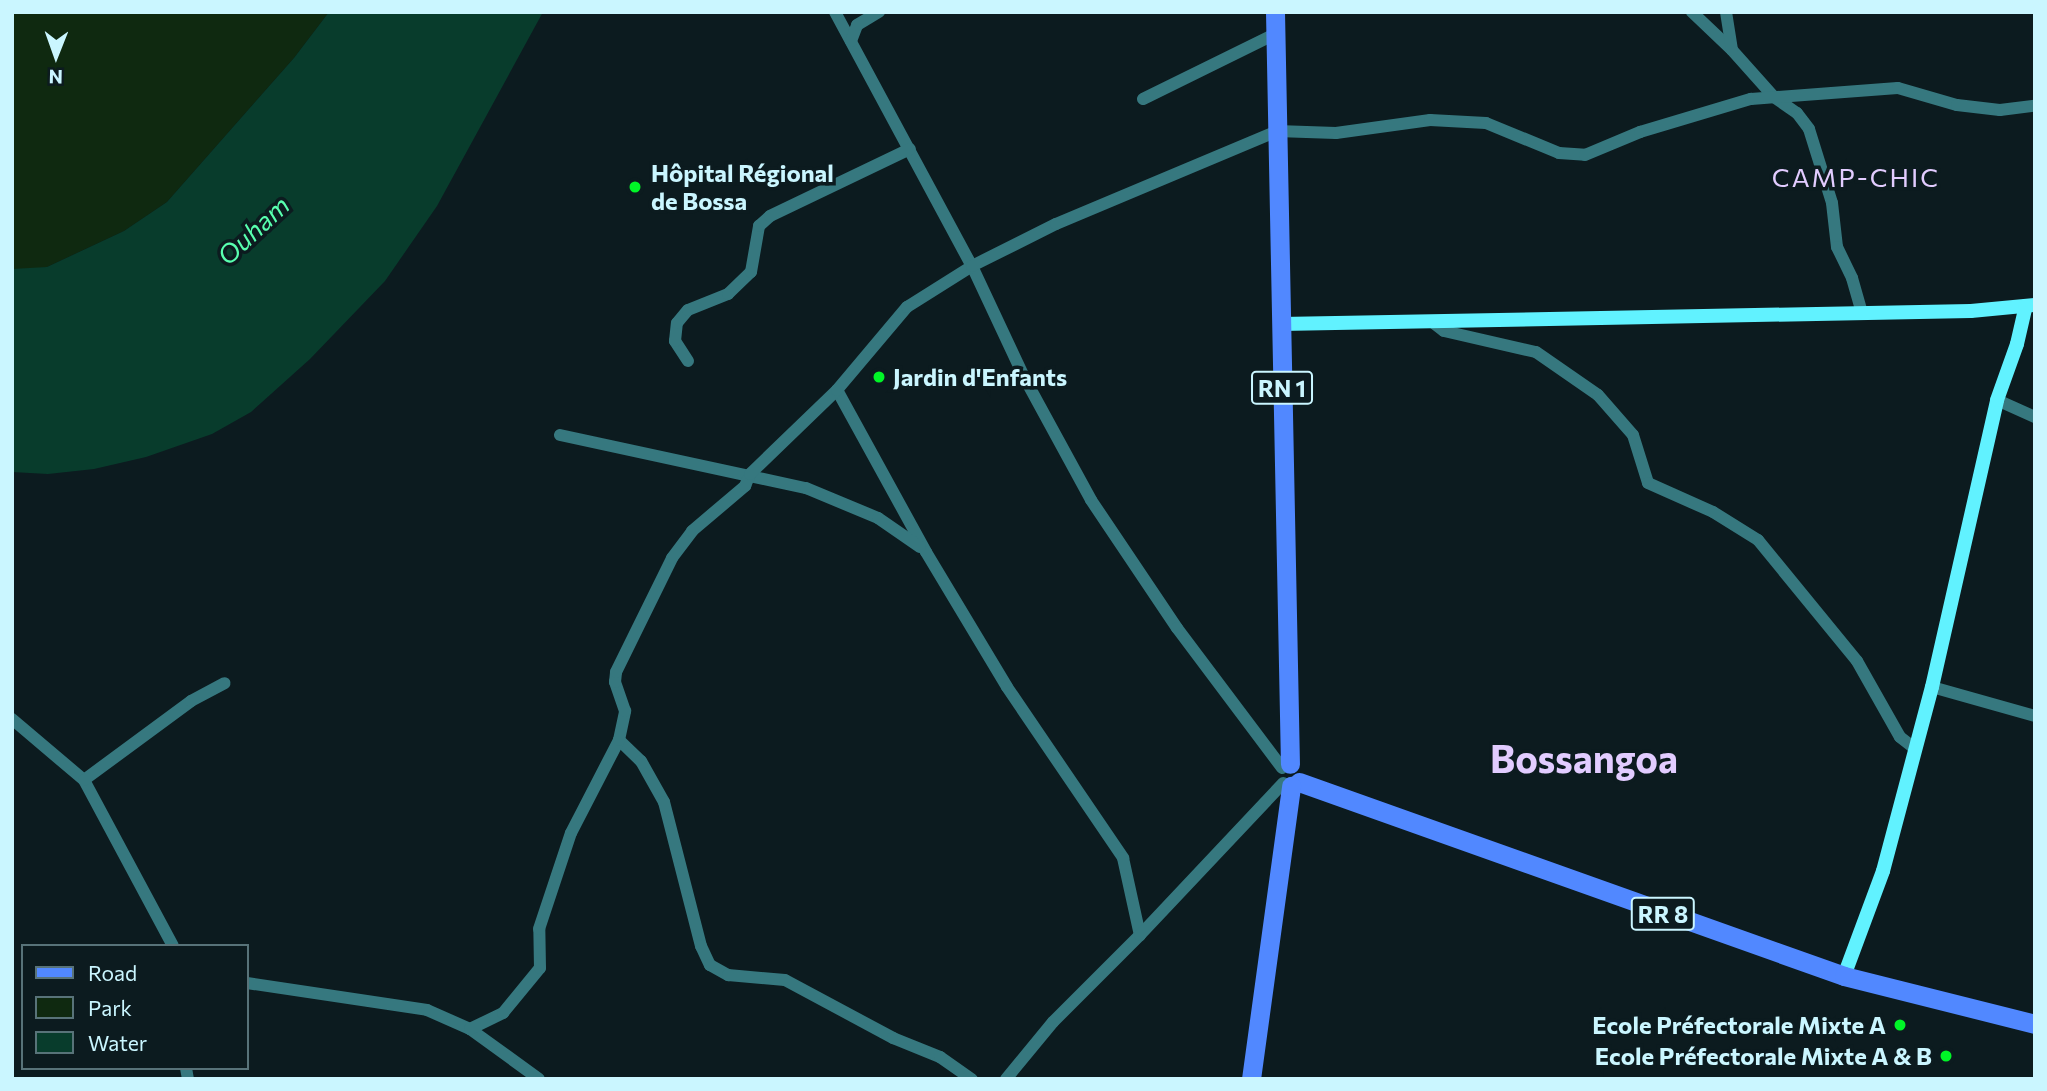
<!DOCTYPE html>
<html>
<head>
<meta charset="utf-8">
<style>
	body { margin:0 }
	#map { position:relative; width:2047px; height:1091px; overflow:hidden; background:#0c1b1f; font-family:Commissioner,sans-serif }
	div>[style] { position:absolute }
	.green>* { inset:0; background:#0f2910 }
	.water>* { inset:0; background:#083c2c }
	.street>* { height:12px; margin:-6px; padding:0 6px; transform-origin:6px; border-radius:6px; background:#36787f }
	.secondary>* { height:14px; margin:-7px; padding:0 7px; transform-origin:7px; border-radius:7px; background:#61f2ff }
	.primary>* { height:19px; margin:-9.5px; padding:0 9.5px; transform-origin:9.5px; border-radius:9.5px; background:#5188ff }
	.dots>* { width:19px; height:19px; translate:-50% -50%; box-sizing:border-box; border:4px solid #0c1b1f; border-radius:50% }
	span { translate:-50% -50%; white-space:nowrap; text-align:center; line-height:1.15; -webkit-text-stroke:7px #0c1b1f; paint-order:stroke }
	.shield-label span { padding:2px 5px; background:#0c1b1f; border:2px solid; border-radius:5px; -webkit-text-stroke-width:0 }
	.shield-label { font-size:23px; color:#caf6ff; font-weight:700 }
	.poi-label { font-size:24px; color:#caf6ff; font-weight:700 }
	.left { translate:0 -50%; text-align:left }
	.right { translate:-100% -50%; text-align:right }
	.neighbourhood-label { font-size:26px; color:#e2ccff; letter-spacing:2px }
	.water-label { font-size:26px; color:#58ffaf; font-style:italic }
	.town-label { font-size:38px; color:#e2ccff; font-weight:700 }
	.frame { position:absolute; inset:0; border:14px solid #caf6ff; pointer-events:none }
	.legend { position:absolute; left:21px; top:944px; width:228px; height:126px; box-sizing:border-box; background:#0c1b1f; border:2px solid #587379; margin:0; padding:9px 12px; list-style:none; font-size:21px; color:#caf6ff }
	.legend li { display:flex; align-items:center; gap:14px; height:35px }
	.legend b { width:35px; border:2px solid #587379 }
	.north { position:absolute; left:21px; top:21px; width:70px; height:70px; -webkit-text-stroke:5px #0c1b1f; paint-order:stroke; rotate:181deg; font-size:19px; font-weight:700; line-height:28px; text-align:center; color:#caf6ff }
	.north::after { content:''; display:block; margin:auto; width:24px; height:32px; background:#caf6ff; clip-path:polygon(50% 0,100% 100%,50% 72%,0 100%) }
</style>
</head>
<body>
<div id="map">
	<div class="green">
		<div style="clip-path:polygon(12px 12px,329px 12px,294px 58px,167px 202px,124px 231px,47px 267px,24px 270px,12px 269px)"></div>
	</div>
	<div class="water">
		<div style="clip-path:polygon(329px 12px,543px 12px,437px 206px,385px 281px,310px 359px,251px 412px,212px 434px,146px 457px,94px 469px,48px 474px,12px 472px,12px 269px,47px 267px,124px 231px,167px 202px,294px 58px)"></div>
	</div>
	<div class="street">
		<div style="left:835px;top:12px;width:289px;rotate:61.7deg"></div>
		<div style="left:972px;top:266px;width:123px;rotate:64.9deg"></div>
		<div style="left:1024px;top:377px;width:140px;rotate:61.4deg"></div>
		<div style="left:1091px;top:500px;width:154px;rotate:56.1deg"></div>
		<div style="left:1177px;top:628px;width:175px;rotate:53.1deg"></div>
		<div style="left:1692px;top:12px;width:55px;rotate:43.5deg"></div>
		<div style="left:1732px;top:50px;width:63px;rotate:48.2deg"></div>
		<div style="left:1774px;top:97px;width:28px;rotate:35deg"></div>
		<div style="left:1797px;top:113px;width:20px;rotate:53deg"></div>
		<div style="left:1809px;top:129px;width:77px;rotate:72.7deg"></div>
		<div style="left:1832px;top:203px;width:44px;rotate:83.5deg"></div>
		<div style="left:1837px;top:247px;width:34px;rotate:64deg"></div>
		<div style="left:1852px;top:278px;width:36px;rotate:74deg"></div>
		<div style="left:1726px;top:12px;width:38px;rotate:81deg"></div>
		<div style="left:851px;top:41px;width:17px;rotate:-69deg"></div>
		<div style="left:857px;top:25px;width:26px;rotate:-31deg"></div>
		<div style="left:1143px;top:99px;width:147px;rotate:-26.2deg"></div>
		<div style="left:1431px;top:321px;width:16px;rotate:38deg"></div>
		<div style="left:1444px;top:331px;width:94px;rotate:12.9deg"></div>
		<div style="left:1536px;top:352px;width:75px;rotate:34.7deg"></div>
		<div style="left:1598px;top:395px;width:53px;rotate:48.8deg"></div>
		<div style="left:1633px;top:435px;width:50px;rotate:72.6deg"></div>
		<div style="left:1648px;top:483px;width:71px;rotate:24deg"></div>
		<div style="left:1713px;top:512px;width:53px;rotate:31.9deg"></div>
		<div style="left:1758px;top:540px;width:156px;rotate:50.7deg"></div>
		<div style="left:1857px;top:661px;width:87px;rotate:60.5deg"></div>
		<div style="left:1900px;top:737px;width:18px;rotate:38deg"></div>
		<div style="left:688px;top:361px;width:24px;rotate:-123deg"></div>
		<div style="left:675px;top:341px;width:18px;rotate:-84deg"></div>
		<div style="left:677px;top:323px;width:17px;rotate:-50deg"></div>
		<div style="left:688px;top:310px;width:43px;rotate:-21.8deg"></div>
		<div style="left:728px;top:294px;width:32px;rotate:-44deg"></div>
		<div style="left:751px;top:272px;width:47px;rotate:-80.1deg"></div>
		<div style="left:759px;top:226px;width:15px;rotate:-42deg"></div>
		<div style="left:770px;top:216px;width:155px;rotate:-25.6deg"></div>
		<div style="left:837px;top:390px;width:185px;rotate:61.2deg"></div>
		<div style="left:926px;top:552px;width:157px;rotate:59deg"></div>
		<div style="left:1007px;top:687px;width:207px;rotate:55.8deg"></div>
		<div style="left:1123px;top:858px;width:79px;rotate:77.6deg"></div>
		<div style="left:1997px;top:400px;width:42px;rotate:24.1deg"></div>
		<div style="left:560px;top:435px;width:252px;rotate:12.2deg"></div>
		<div style="left:806px;top:488px;width:78px;rotate:22.6deg"></div>
		<div style="left:878px;top:518px;width:51px;rotate:34.6deg"></div>
		<div style="left:1932px;top:687px;width:107px;rotate:15.7deg"></div>
		<div style="left:12px;top:719px;width:94px;rotate:40.3deg"></div>
		<div style="left:84px;top:780px;width:188px;rotate:61.8deg"></div>
		<div style="left:619px;top:740px;width:30px;rotate:44deg"></div>
		<div style="left:641px;top:761px;width:47px;rotate:60.7deg"></div>
		<div style="left:664px;top:802px;width:149px;rotate:75.6deg"></div>
		<div style="left:701px;top:946px;width:21px;rotate:65deg"></div>
		<div style="left:710px;top:965px;width:21px;rotate:29deg"></div>
		<div style="left:728px;top:975px;width:57px;rotate:5deg"></div>
		<div style="left:785px;top:980px;width:123px;rotate:28.2deg"></div>
		<div style="left:893px;top:1038px;width:51px;rotate:22deg"></div>
		<div style="left:940px;top:1057px;width:39px;rotate:35deg"></div>
		<div style="left:84px;top:780px;width:133px;rotate:-36.4deg"></div>
		<div style="left:191px;top:701px;width:38px;rotate:-28deg"></div>
		<div style="left:247px;top:983px;width:182px;rotate:8.5deg"></div>
		<div style="left:427px;top:1010px;width:47px;rotate:23.8deg"></div>
		<div style="left:470px;top:1029px;width:85px;rotate:35.9deg"></div>
		<div style="left:470px;top:1029px;width:37px;rotate:-26deg"></div>
		<div style="left:503px;top:1013px;width:58px;rotate:-50.6deg"></div>
		<div style="left:540px;top:968px;width:39px;rotate:-91deg"></div>
		<div style="left:539px;top:929px;width:101px;rotate:-71.6deg"></div>
		<div style="left:571px;top:833px;width:105px;rotate:-62.7deg"></div>
		<div style="left:619px;top:740px;width:30px;rotate:-78deg"></div>
		<div style="left:625px;top:711px;width:31px;rotate:-109deg"></div>
		<div style="left:615px;top:682px;width:10px;rotate:-84deg"></div>
		<div style="left:616px;top:672px;width:127px;rotate:-63.8deg"></div>
		<div style="left:672px;top:558px;width:34px;rotate:-53deg"></div>
		<div style="left:692px;top:531px;width:70px;rotate:-40.3deg"></div>
		<div style="left:745px;top:486px;width:13px;rotate:-67deg"></div>
		<div style="left:750px;top:474px;width:121px;rotate:-44deg"></div>
		<div style="left:837px;top:390px;width:109px;rotate:-49.9deg"></div>
		<div style="left:907px;top:307px;width:77px;rotate:-32.2deg"></div>
		<div style="left:972px;top:266px;width:94px;rotate:-26.6deg"></div>
		<div style="left:1056px;top:224px;width:240px;rotate:-22.8deg"></div>
		<div style="left:1277px;top:131px;width:59px;rotate:1.9deg"></div>
		<div style="left:1336px;top:133px;width:95px;rotate:-7.9deg"></div>
		<div style="left:1430px;top:120px;width:56px;rotate:3.1deg"></div>
		<div style="left:1486px;top:123px;width:79px;rotate:22.3deg"></div>
		<div style="left:1559px;top:153px;width:26px;rotate:4deg"></div>
		<div style="left:1585px;top:155px;width:60px;rotate:-22.7deg"></div>
		<div style="left:1640px;top:132px;width:116px;rotate:-16.6deg"></div>
		<div style="left:1751px;top:99px;width:147px;rotate:-4.3deg"></div>
		<div style="left:1898px;top:88px;width:61px;rotate:16.1deg"></div>
		<div style="left:1957px;top:105px;width:43px;rotate:6.6deg"></div>
		<div style="left:2000px;top:110px;width:35px;rotate:-7deg"></div>
		<div style="left:186px;top:1068px;width:11px;rotate:80deg"></div>
		<div style="left:1006px;top:1079px;width:74px;rotate:-50.5deg"></div>
		<div style="left:1053px;top:1022px;width:123px;rotate:-45deg"></div>
		<div style="left:1140px;top:935px;width:209px;rotate:-46.7deg"></div>
	</div>
	<div class="secondary">
		<div style="left:1281px;top:324px;width:690px;rotate:-1.08deg"></div>
		<div style="left:1971px;top:311px;width:64px;rotate:-5.4deg"></div>
		<div style="left:1844px;top:976px;width:112px;rotate:-69.6deg"></div>
		<div style="left:1883px;top:871px;width:190px;rotate:-75.1deg"></div>
		<div style="left:1932px;top:687px;width:294px;rotate:-77.2deg"></div>
		<div style="left:1997px;top:400px;width:59px;rotate:-70.3deg"></div>
		<div style="left:2017px;top:344px;width:39px;rotate:-77deg"></div>
	</div>
	<div class="primary">
		<div style="left:1275px;top:12px;width:752px;rotate:88.86deg"></div>
		<div style="left:1299px;top:782px;width:578px;rotate:19.59deg"></div>
		<div style="left:1844px;top:976px;width:197px;rotate:14.1deg"></div>
		<div style="left:1251px;top:1079px;width:296px;rotate:-82.2deg"></div>
	</div>
	<div class="dots">
		<div style="left:635px;top:187px;background:#00f527"></div>
		<div style="left:879px;top:377px;background:#00f527"></div>
		<div style="left:1900px;top:1025px;background:#00f527"></div>
		<div style="left:1946px;top:1056px;background:#00f527"></div>
	</div>
	<div class="shield-label">
		<span style="left:1282px;top:388px">RN 1</span>
		<span style="left:1663px;top:914px">RR 8</span>
	</div>
	<div class="poi-label">
		<span class="left" style="left:651px;top:187px">Hôpital Régional<br>de Bossa</span>
		<span class="left" style="left:893px;top:377px">Jardin d'Enfants</span>
		<span class="right" style="left:1886px;top:1025px">Ecole Préfectorale Mixte A</span>
		<span class="right" style="left:1932px;top:1056px">Ecole Préfectorale Mixte A &amp; B</span>
	</div>
	<div class="neighbourhood-label">
		<span style="left:1856px;top:177px">CAMP-CHIC</span>
	</div>
	<div class="water-label">
		<span style="left:253px;top:230px;rotate:-43deg">Ouham</span>
	</div>
	<div class="town-label">
		<span style="left:1584px;top:758px">Bossangoa</span>
	</div>
	<div class="frame"></div>
	<ul class="legend">
	<li><b style="height:9px;background:#5188ff"></b>Road</li>
	<li><b style="height:19px;background:#0f2910"></b>Park</li>
	<li><b style="height:19px;background:#083c2c"></b>Water</li>
	</ul>
	<div class="north">N</div>
</div>
</body>
</html>
